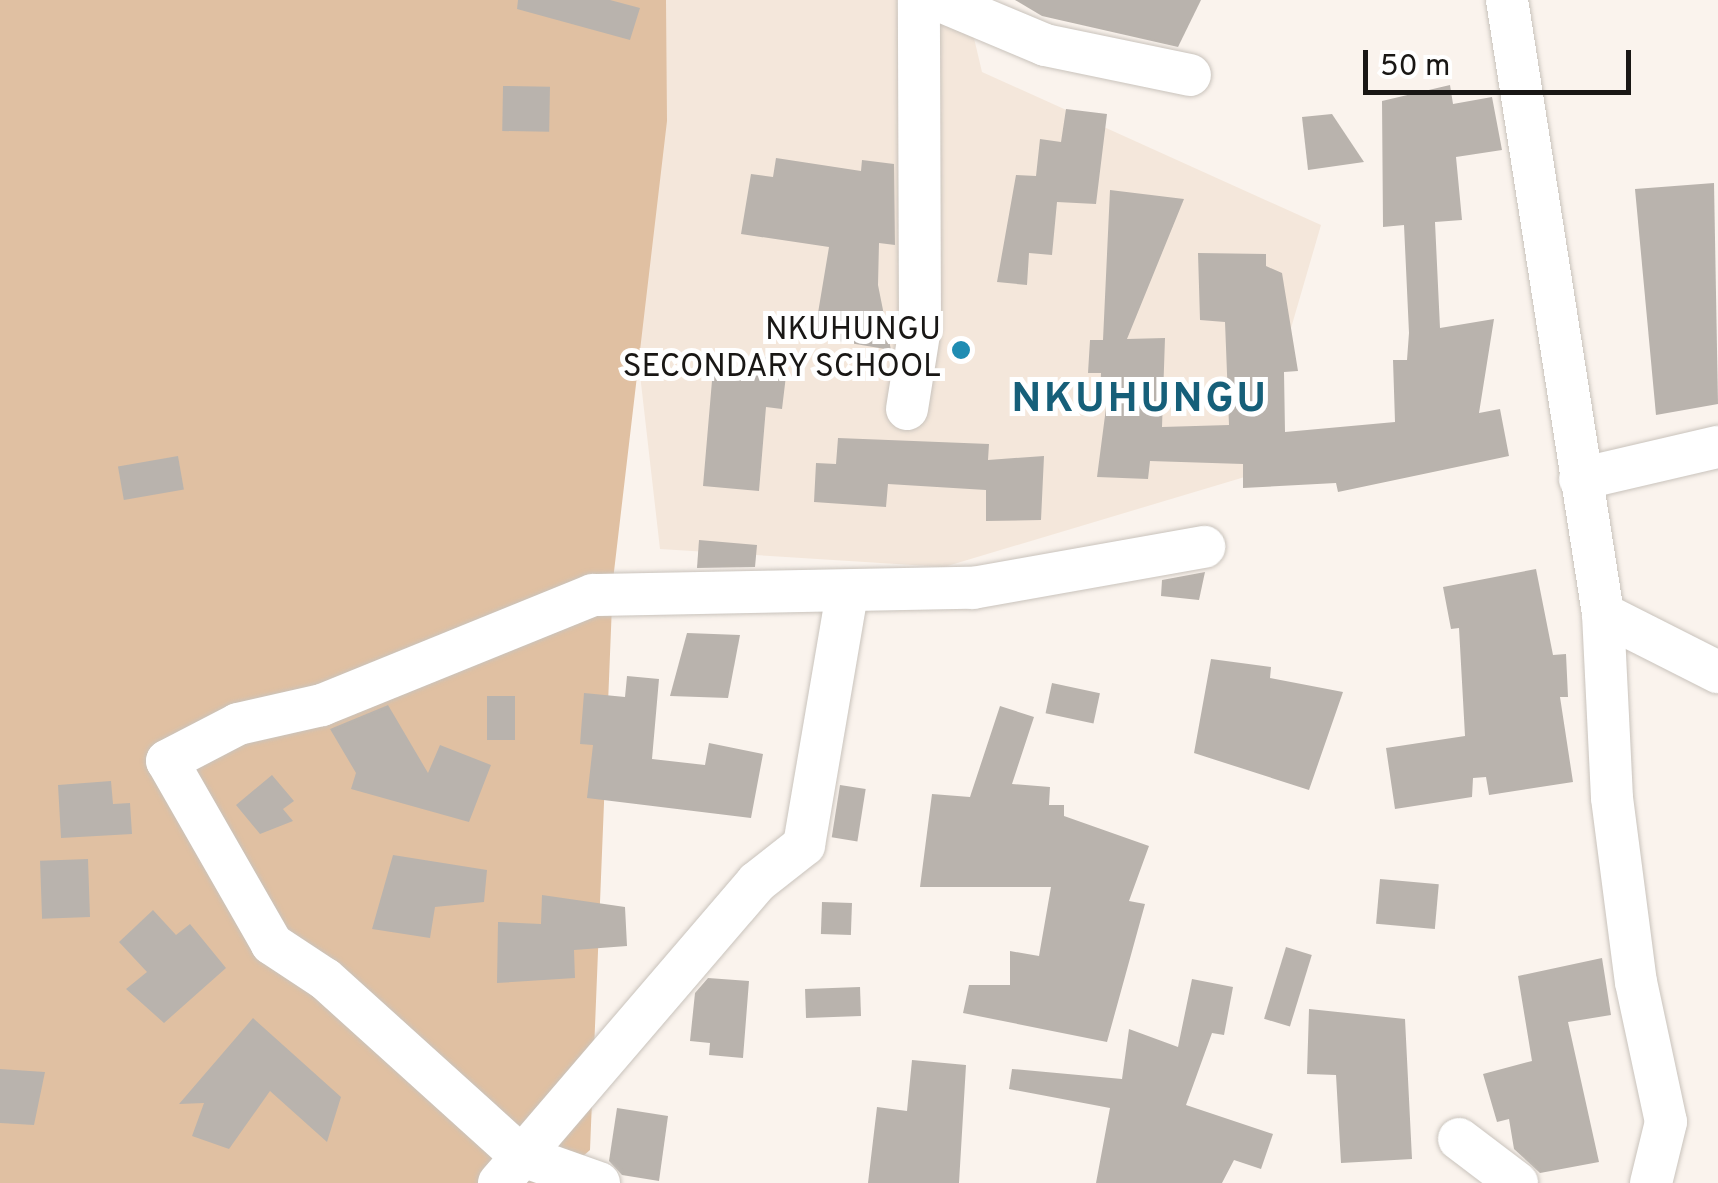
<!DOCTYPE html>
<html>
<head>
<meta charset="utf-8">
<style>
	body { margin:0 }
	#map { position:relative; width:1718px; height:1183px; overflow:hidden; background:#faf3ed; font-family:Overpass,sans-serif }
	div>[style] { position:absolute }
	.built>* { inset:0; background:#f4e7db }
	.green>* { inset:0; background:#e0c0a2 }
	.building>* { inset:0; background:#b9b3ad; transform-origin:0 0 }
	.roads { filter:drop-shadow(0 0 2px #c9c3bc) drop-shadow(0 0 2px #c9c3bc) }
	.minor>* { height:42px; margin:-21px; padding:0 21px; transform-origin:21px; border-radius:21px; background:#fff }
	.dots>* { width:28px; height:28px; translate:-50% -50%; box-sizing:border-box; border:5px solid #fff; border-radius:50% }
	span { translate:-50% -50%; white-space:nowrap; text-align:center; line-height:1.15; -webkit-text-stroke:10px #fff; paint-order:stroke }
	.poi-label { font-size:32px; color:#191715 }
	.right { translate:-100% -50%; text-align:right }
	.district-label { font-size:42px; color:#165f79; font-weight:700; letter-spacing:2.5px }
	.scale { position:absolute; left:1363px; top:50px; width:268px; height:45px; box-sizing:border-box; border:5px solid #191715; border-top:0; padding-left:12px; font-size:30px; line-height:35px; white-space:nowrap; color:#191715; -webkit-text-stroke:8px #fff; paint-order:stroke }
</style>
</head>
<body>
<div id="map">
	<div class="built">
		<div style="clip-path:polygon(650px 0,965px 0,982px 72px,1321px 225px,1248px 476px,944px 567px,660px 549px,608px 95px)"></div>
	</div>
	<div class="green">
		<div style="clip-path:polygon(0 0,666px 0,667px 121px,613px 580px,590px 1150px,552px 1183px,0 1183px)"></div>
	</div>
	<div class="building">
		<div style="clip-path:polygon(518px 0,610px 0,640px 8px,630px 40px,517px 9px)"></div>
		<div style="clip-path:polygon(1015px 0,1201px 0,1178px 47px,1042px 16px)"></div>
		<div style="clip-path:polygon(1450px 85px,1453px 104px,1492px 97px,1502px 150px,1456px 157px,1462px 220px,1435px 222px,1440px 328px,1494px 319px,1479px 413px,1500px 409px,1509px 456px,1338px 492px,1336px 483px,1243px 488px,1243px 464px,1150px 461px,1148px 479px,1097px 477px,1109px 385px,1100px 394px,1101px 373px,1088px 373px,1090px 340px,1103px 340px,1110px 190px,1184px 199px,1127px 339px,1165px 338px,1162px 427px,1229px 425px,1225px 322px,1200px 320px,1198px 253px,1266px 254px,1266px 266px,1282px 273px,1298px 371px,1284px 372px,1285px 432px,1395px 422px,1393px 360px,1407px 360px,1409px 333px,1404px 225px,1383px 227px,1382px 101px)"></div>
		<div style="left:503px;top:86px;width:47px;height:45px;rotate:1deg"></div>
		<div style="clip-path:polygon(1066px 109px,1107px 114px,1096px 204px,1057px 202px,1052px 255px,1029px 253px,1027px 285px,997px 282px,1016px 175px,1036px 176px,1040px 139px,1061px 142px)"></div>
		<div style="clip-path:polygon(1332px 114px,1364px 162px,1308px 170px,1302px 117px)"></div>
		<div style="clip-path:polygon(776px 158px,861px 171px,862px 160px,894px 164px,895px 245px,879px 243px,878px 285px,891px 350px,814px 337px,829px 247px,741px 234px,751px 174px,773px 177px)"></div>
		<div style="clip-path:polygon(1714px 183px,1718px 404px,1656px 415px,1635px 189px)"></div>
		<div style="clip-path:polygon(761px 357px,788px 359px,782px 409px,766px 407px,759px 491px,703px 486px,713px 369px,759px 375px)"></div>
		<div style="clip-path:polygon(838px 438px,989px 444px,988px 460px,1044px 456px,1041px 520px,986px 521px,986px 490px,888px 484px,886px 507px,814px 502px,816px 463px,836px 464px)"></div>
		<div style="left:178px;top:456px;width:34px;height:61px;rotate:80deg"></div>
		<div style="clip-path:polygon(699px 540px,757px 545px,755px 567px,697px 568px)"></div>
		<div style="clip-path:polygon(1536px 569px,1553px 655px,1566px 654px,1568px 697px,1560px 697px,1573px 782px,1489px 795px,1486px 777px,1473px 778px,1472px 797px,1395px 809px,1386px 748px,1465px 736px,1459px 628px,1451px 629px,1443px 587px)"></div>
		<div style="clip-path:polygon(1205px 572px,1199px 600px,1161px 596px,1162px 580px)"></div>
		<div style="clip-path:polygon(687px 633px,740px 635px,728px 698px,670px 696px)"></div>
		<div style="clip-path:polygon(1211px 659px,1271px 667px,1270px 678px,1343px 692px,1309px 790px,1194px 753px)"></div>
		<div style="clip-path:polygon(627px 676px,659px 679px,652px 759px,705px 765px,709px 743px,763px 754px,751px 818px,587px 798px,593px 745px,580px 744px,584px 693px,625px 697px)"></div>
		<div style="left:1052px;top:683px;width:49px;height:31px;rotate:12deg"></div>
		<div style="left:487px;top:696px;width:28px;height:44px"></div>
		<div style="clip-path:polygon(388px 705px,428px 773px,440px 745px,491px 765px,469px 822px,351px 789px,356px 773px,330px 729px)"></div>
		<div style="clip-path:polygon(1000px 706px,1034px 717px,1012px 784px,1050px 787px,1049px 805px,1064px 805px,1064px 816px,1149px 846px,1129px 901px,1145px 904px,1107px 1042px,963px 1013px,969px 985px,1010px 985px,1010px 951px,1039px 956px,1051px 887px,920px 887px,932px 794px,970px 797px)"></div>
		<div style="clip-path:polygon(272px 775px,294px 801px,283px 809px,293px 821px,260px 834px,236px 805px)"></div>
		<div style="clip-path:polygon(111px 781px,113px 804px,130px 803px,132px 834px,61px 838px,58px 785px)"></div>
		<div style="left:840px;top:785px;width:26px;height:53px;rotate:9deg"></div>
		<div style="clip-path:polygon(393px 855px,487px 870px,484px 902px,435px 907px,430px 938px,372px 929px)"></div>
		<div style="left:88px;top:859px;width:58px;height:48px;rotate:88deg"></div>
		<div style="left:1380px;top:879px;width:59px;height:45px;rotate:5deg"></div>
		<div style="clip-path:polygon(542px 895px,625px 907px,627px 946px,574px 950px,575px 978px,497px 983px,498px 922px,541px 924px)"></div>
		<div style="left:822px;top:902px;width:30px;height:32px;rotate:2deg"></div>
		<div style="clip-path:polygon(153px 910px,176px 935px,190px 924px,226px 968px,164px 1023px,126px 989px,147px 972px,119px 942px)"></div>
		<div style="left:1286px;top:947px;width:27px;height:75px;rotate:17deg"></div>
		<div style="clip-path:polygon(1602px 958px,1611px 1015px,1568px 1022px,1599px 1162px,1540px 1173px,1514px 1149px,1509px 1119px,1497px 1122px,1483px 1074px,1532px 1061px,1518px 976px)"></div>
		<div style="clip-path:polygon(708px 978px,749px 981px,743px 1058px,709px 1055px,710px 1043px,690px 1041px,695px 993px)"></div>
		<div style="clip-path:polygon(1192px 979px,1233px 987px,1224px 1035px,1212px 1033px,1186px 1105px,1273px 1134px,1261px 1169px,1234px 1160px,1222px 1183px,1096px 1183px,1110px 1108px,1009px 1089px,1012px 1069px,1122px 1079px,1129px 1029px,1178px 1047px)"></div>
		<div style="left:860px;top:987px;width:29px;height:55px;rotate:88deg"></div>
		<div style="clip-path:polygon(1309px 1009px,1405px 1019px,1412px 1159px,1341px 1163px,1336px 1075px,1307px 1074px)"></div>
		<div style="clip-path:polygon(253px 1018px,341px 1097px,327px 1142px,270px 1091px,229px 1149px,192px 1136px,204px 1103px,179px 1104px)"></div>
		<div style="clip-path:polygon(912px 1060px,966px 1065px,959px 1183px,868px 1183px,877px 1107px,907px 1111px)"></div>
		<div style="clip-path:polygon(0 1069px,45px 1072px,34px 1125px,0 1123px)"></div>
		<div style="clip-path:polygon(617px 1108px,668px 1116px,659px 1181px,622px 1175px,609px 1161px)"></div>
	</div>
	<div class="roads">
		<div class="minor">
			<div style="left:938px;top:0;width:116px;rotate:22.8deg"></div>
			<div style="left:1045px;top:45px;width:148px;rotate:11.7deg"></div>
			<div style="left:1507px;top:0;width:621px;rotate:81.11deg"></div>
			<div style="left:1603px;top:614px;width:184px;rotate:87.2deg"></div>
			<div style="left:1612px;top:798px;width:186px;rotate:82.6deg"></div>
			<div style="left:1636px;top:982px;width:143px;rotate:77.9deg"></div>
			<div style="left:1666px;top:1122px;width:63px;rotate:103.8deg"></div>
			<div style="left:907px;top:409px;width:82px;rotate:-80.9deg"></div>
			<div style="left:920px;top:328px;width:328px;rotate:-90.2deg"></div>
			<div style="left:1580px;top:479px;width:142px;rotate:-13.1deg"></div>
			<div style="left:1603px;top:614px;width:129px;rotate:26.8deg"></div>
			<div style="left:1459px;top:1139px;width:73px;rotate:37.2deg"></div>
			<div style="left:499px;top:1183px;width:396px;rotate:-49.4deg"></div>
			<div style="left:757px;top:882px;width:60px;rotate:-38.2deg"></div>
			<div style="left:804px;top:845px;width:256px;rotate:-80.3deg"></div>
			<div style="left:599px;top:1183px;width:84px;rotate:-160.5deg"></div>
			<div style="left:520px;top:1155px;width:263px;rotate:-137.9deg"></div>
			<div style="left:325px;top:979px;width:64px;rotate:-146.6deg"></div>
			<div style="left:272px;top:944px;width:211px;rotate:-119.8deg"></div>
			<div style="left:167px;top:761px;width:80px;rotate:-27.5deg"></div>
			<div style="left:238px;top:724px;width:86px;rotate:-12.7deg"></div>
			<div style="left:322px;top:705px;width:292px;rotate:-22.1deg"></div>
			<div style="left:593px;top:595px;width:380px;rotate:-1.1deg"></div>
			<div style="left:973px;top:588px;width:235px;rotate:-10.1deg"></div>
		</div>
	</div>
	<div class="dots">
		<div style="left:961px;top:350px;background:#1f8cb2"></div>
	</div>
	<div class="poi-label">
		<span class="right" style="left:941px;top:350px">NKUHUNGU<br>SECONDARY SCHOOL</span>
	</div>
	<div class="district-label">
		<span style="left:1140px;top:401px">NKUHUNGU</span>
	</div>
	<div class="scale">50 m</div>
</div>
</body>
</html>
